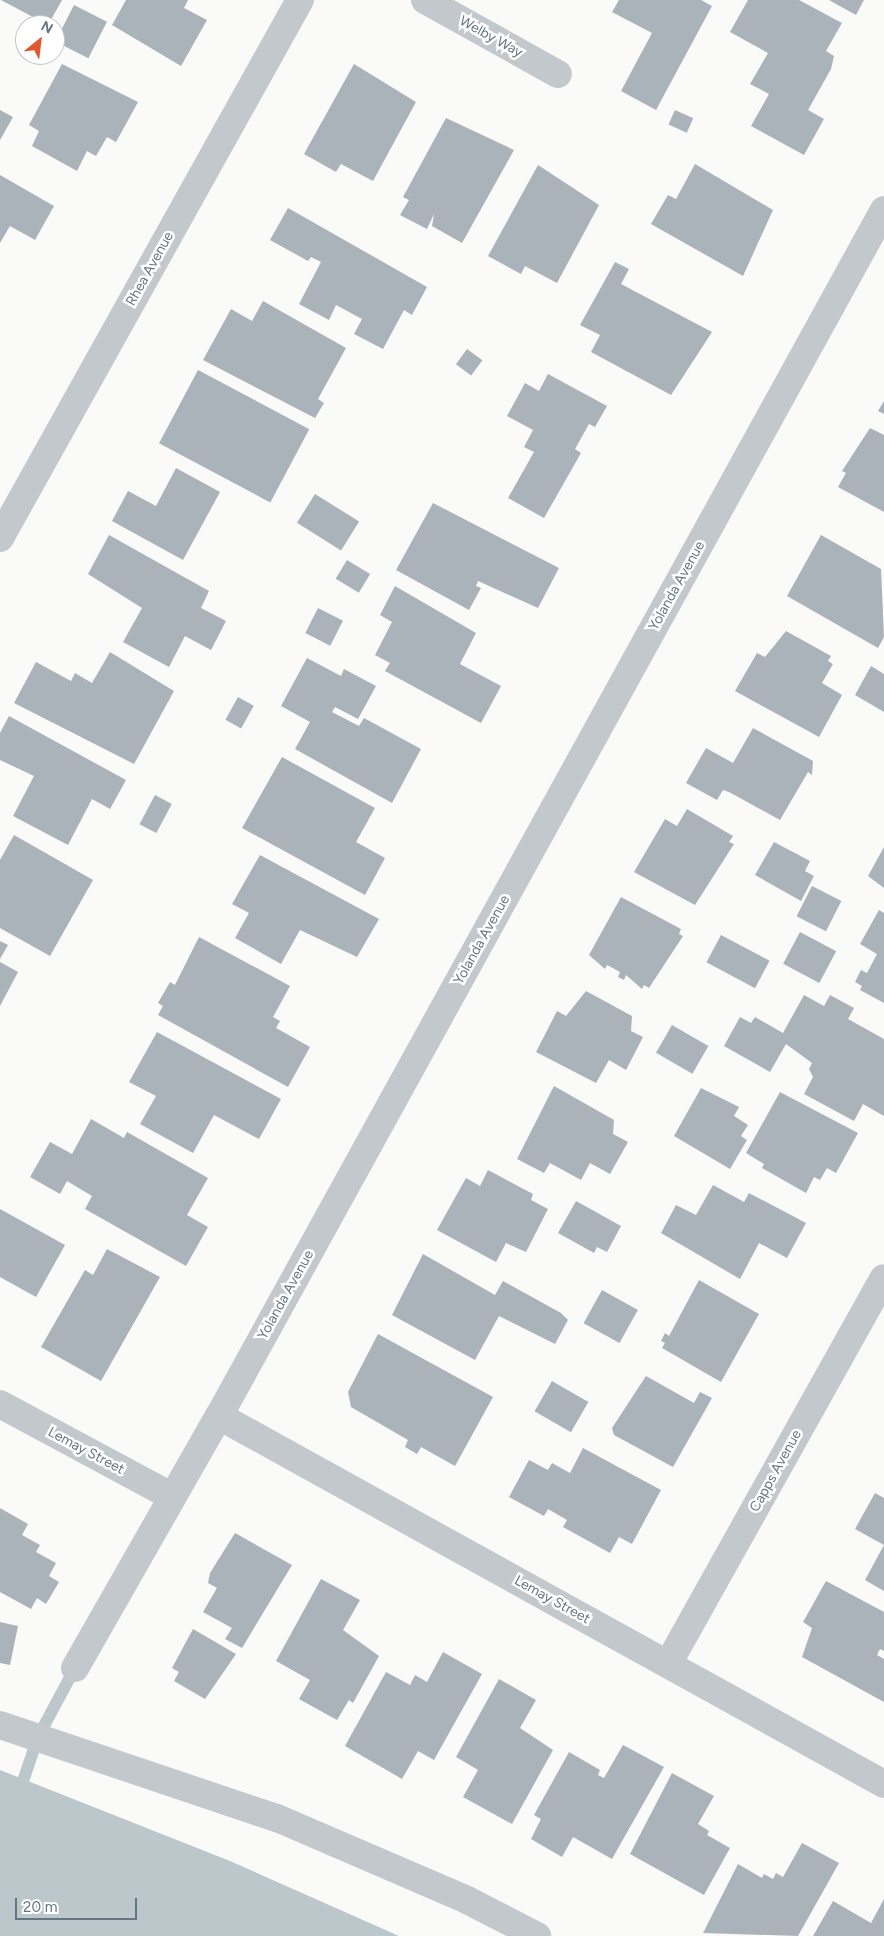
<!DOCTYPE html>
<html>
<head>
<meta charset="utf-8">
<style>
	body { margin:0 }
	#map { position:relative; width:884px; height:1936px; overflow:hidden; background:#fafaf8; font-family:Figtree,sans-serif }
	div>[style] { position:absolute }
	.water>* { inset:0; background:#bbc7cb }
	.stream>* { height:12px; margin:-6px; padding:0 6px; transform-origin:6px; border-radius:6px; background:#bbc7cb }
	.building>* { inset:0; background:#aab3b9; transform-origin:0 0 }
	.minor>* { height:28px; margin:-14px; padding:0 14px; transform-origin:14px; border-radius:14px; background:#c3c8cc }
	span { translate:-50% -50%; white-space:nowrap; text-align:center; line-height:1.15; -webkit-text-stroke:5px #fff; paint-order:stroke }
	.street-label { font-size:14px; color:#657683 }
	.north { position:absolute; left:15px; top:15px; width:50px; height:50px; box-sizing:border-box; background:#fff; border:1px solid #c1c8cd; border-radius:50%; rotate:29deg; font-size:14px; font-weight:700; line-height:20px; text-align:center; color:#657683 }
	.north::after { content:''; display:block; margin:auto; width:18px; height:22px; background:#e4572e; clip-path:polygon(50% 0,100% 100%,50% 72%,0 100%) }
	.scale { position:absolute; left:15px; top:1898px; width:122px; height:22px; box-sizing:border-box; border:2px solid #657683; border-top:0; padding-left:6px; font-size:15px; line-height:18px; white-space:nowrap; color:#657683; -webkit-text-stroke:4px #fff; paint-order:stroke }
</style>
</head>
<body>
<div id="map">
	<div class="water">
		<div style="clip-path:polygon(0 1770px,230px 1861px,399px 1936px,0 1936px)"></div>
	</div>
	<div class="stream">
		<div style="left:19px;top:1793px;width:59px;rotate:-71.3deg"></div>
		<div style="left:38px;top:1737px;width:78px;rotate:-61.8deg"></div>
	</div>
	<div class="building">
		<div style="clip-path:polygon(1px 0,62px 0,48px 25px)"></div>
		<div style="clip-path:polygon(126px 0,188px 0,184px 8px,207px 20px,181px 66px,112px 25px)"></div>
		<div style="clip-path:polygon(619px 0,701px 0,712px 6px,656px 110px,621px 91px,652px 33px,612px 12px)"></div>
		<div style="clip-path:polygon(748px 0,799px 0,842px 23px,826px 51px,834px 56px,831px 69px,808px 110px,824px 119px,804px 155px,751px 126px,769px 94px,750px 84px,768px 53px,730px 32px)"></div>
		<div style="clip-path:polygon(829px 0,864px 0,856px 15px)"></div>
		<div style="left:74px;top:5px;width:37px;height:41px;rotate:27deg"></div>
		<div style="clip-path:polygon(62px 64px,138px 102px,116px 142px,107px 137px,96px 156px,87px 151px,77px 171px,32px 146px,39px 131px,29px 125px)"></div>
		<div style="clip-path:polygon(354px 64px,416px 102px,373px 181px,341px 164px,336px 172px,304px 154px)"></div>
		<div style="clip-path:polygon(0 110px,13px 117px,0 140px)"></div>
		<div style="left:675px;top:110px;width:20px;height:16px;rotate:24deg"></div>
		<div style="clip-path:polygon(446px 118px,514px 150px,462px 243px,432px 226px,434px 214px,427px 229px,400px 215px,409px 200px,403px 197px)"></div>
		<div style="clip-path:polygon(695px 164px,773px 210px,743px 276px,651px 224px,668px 195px,676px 199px)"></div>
		<div style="clip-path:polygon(538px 165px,599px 205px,557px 283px,525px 266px,521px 274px,488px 256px)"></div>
		<div style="clip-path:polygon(0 175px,54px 206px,35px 240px,10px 226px,0 243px)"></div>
		<div style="clip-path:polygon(288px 208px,427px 287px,412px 315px,404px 310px,383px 349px,354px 334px,362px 319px,336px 305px,329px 320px,299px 304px,321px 262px,311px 257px,308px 261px,270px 240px)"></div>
		<div style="clip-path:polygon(615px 262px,629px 269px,621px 284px,712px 332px,671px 395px,591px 352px,600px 335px,580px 325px)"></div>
		<div style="clip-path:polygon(263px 301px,346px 348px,318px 399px,324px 403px,315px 418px,203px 360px,231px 309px,252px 321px)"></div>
		<div style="left:467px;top:349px;width:19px;height:19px;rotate:36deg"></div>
		<div style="left:198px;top:370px;width:126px;height:83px;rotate:28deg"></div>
		<div style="clip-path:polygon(548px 374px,607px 406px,595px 427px,589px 424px,575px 449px,581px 453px,544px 518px,508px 498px,534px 452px,524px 447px,533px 430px,507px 416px,525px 383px,539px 391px)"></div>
		<div style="clip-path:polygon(884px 401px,884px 414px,878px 411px)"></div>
		<div style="clip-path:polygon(870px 428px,884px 435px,884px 512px,838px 487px,846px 473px,842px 471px)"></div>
		<div style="clip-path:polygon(176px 468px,220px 492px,183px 560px,112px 521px,128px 491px,156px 506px)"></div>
		<div style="left:315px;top:494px;width:52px;height:34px;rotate:32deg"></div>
		<div style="clip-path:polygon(433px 503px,559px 568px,538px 608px,478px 581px,476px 586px,481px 588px,469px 610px,396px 570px)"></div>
		<div style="clip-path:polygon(109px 535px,209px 591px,201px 608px,226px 621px,211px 650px,185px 636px,169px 667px,123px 642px,142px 608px,88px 574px)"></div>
		<div style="clip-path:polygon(821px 535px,881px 569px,884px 637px,878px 648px,787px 596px)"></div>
		<div style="left:347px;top:560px;width:27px;height:22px;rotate:31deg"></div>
		<div style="clip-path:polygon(395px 586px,476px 633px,460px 664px,501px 686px,481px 723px,385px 671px,390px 663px,375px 655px,392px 622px,380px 615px)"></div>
		<div style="left:318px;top:608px;width:28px;height:28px;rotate:27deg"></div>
		<div style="clip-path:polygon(786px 631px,831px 656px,828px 661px,833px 664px,822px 683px,842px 695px,819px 737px,735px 691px,757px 653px,765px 657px)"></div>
		<div style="clip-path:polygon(110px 652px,174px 691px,134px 764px,14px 703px,36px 662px,71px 681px,75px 673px,92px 683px)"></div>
		<div style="clip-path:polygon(307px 658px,341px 676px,344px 669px,376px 686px,358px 719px,335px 707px,332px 712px,359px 726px,364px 718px,421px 749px,392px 803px,295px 749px,310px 722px,281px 706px)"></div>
		<div style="clip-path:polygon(871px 666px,884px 674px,884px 712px,855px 695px)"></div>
		<div style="left:238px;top:697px;width:18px;height:26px;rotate:29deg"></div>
		<div style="clip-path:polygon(9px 716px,126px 780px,110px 809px,92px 799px,68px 845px,13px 816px,34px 776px,0 760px,0 733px)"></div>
		<div style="clip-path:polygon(753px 728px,813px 761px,812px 775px,808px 772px,780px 820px,729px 792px,723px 790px,717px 800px,686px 783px,706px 748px,733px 763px)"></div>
		<div style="clip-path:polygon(282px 757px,375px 808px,356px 842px,385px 858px,365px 895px,242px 828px)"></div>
		<div style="left:155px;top:795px;width:19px;height:33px;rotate:28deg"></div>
		<div style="clip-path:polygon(687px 809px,733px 836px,729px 842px,734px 844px,695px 905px,634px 872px,665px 819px,677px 826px)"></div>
		<div style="clip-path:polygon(14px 835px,93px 880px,50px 956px,0 928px,0 860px)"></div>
		<div style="clip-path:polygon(774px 842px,810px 861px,805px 871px,814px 876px,801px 901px,755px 875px)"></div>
		<div style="clip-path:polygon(884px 847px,884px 888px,868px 876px)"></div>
		<div style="clip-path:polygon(260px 855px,379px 919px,357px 957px,300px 930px,281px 964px,235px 938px,249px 913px,232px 904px)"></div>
		<div style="left:812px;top:886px;width:33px;height:34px;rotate:27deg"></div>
		<div style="clip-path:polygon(621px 897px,681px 929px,679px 934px,683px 936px,649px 988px,644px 985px,642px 989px,626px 975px,624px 980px,618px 977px,620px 972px,607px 965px,605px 969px,589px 955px)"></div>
		<div style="clip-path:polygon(879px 910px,884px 913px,884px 1003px,860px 990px,862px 986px,855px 982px,861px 970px,867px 973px,877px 954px,860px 944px)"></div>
		<div style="left:800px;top:932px;width:41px;height:36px;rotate:28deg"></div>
		<div style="left:721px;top:935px;width:55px;height:31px;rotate:28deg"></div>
		<div style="clip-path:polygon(199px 937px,290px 986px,273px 1017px,280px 1021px,276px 1028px,310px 1047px,288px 1087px,158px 1015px,163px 1006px,158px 1003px,170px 982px,175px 985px)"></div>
		<div style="clip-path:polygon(0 941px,8px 945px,0 959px)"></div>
		<div style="clip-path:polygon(0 962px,18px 972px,0 1006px)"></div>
		<div style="clip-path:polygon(586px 991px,632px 1016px,631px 1031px,643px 1037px,626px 1070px,609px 1060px,596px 1083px,536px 1052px,557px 1011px,566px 1016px)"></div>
		<div style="clip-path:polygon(804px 995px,824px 1006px,830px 995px,854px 1008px,848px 1019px,884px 1039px,884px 1116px,863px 1104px,854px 1121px,804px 1094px,813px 1077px,809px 1069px,812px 1063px,786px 1044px,770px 1072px,724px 1046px,740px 1017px,751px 1023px,755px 1017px,783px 1033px)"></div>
		<div style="left:672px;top:1025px;width:42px;height:32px;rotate:30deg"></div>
		<div style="clip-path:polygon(157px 1032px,281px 1099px,259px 1139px,214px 1115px,193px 1153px,140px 1124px,156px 1096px,129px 1082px)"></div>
		<div style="clip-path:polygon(554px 1086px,614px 1120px,613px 1134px,628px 1142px,610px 1174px,590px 1163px,581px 1180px,550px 1163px,544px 1173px,517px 1159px)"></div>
		<div style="clip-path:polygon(701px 1088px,739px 1107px,734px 1116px,748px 1125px,741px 1136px,747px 1140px,730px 1169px,674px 1136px)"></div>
		<div style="clip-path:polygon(780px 1092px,858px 1133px,836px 1173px,827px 1168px,820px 1180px,814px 1177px,806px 1193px,762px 1168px,764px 1164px,746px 1153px)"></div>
		<div style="clip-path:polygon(91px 1119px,124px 1138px,127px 1132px,208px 1178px,187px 1215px,208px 1227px,186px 1266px,85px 1209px,92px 1196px,67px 1181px,60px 1194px,30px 1177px,50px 1142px,72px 1154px)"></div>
		<div style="clip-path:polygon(488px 1170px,533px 1194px,531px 1200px,548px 1209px,526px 1252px,506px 1243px,496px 1262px,437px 1230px,466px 1178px,480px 1186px)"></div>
		<div style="clip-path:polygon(713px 1185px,744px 1202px,749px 1193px,806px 1223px,787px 1258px,759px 1243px,740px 1279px,661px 1233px,676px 1205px,696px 1215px)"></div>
		<div style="clip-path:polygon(576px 1201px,621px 1226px,607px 1252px,597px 1247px,594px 1253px,558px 1233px)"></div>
		<div style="clip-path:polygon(0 1209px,65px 1245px,36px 1297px,0 1277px)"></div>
		<div style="clip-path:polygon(107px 1249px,160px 1277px,101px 1381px,41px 1347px,85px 1270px,93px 1275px)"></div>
		<div style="clip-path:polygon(423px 1254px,495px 1295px,503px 1281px,561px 1313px,568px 1320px,555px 1344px,499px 1316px,475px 1360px,392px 1315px)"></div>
		<div style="clip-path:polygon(699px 1280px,759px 1314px,721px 1382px,662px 1348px,665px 1343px,661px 1341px,665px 1333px,669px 1336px)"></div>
		<div style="left:602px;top:1290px;width:41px;height:38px;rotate:29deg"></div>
		<div style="clip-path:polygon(378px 1334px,493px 1397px,455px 1466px,421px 1447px,417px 1454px,405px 1447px,408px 1440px,351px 1407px,348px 1392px)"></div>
		<div style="clip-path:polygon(646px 1376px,694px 1403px,700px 1392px,712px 1398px,673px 1467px,614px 1435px,612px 1428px)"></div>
		<div style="left:552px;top:1381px;width:42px;height:35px;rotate:30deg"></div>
		<div style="clip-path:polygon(583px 1448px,661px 1490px,632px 1544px,619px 1537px,610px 1553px,563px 1527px,567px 1520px,548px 1509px,544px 1516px,509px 1497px,529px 1460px,548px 1470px,552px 1463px,570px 1473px)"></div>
		<div style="clip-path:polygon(875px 1493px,884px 1498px,884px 1545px,855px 1529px)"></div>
		<div style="clip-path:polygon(0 1508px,28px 1524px,22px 1535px,40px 1545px,36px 1552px,56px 1563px,49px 1576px,59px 1582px,46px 1604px,37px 1598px,31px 1609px,0 1592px)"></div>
		<div style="clip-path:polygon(235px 1533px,292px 1565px,242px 1648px,225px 1639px,232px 1628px,203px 1612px,217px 1588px,208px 1583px,210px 1573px)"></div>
		<div style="clip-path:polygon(884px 1545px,884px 1591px,865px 1580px)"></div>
		<div style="clip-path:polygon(321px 1579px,360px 1600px,343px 1630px,379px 1656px,353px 1703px,349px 1700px,337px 1720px,299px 1699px,310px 1680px,276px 1661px)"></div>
		<div style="clip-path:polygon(826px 1581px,884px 1612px,884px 1651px,880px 1649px,877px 1655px,884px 1659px,884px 1702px,802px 1657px,812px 1628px,803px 1622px)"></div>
		<div style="clip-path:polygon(0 1622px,18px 1626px,10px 1665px,0 1663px)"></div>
		<div style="clip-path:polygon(193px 1629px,236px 1654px,205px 1699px,174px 1681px,179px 1672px,172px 1668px)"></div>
		<div style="clip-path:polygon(443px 1652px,482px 1674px,434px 1760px,418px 1751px,402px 1779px,345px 1746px,386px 1672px,410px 1685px,415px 1675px,427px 1682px)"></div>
		<div style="clip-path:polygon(499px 1679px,536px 1700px,520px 1728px,553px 1750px,512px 1824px,463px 1797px,478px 1770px,456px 1757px)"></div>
		<div style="clip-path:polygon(623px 1745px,664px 1767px,612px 1859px,573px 1837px,562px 1857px,531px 1839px,541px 1819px,534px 1815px,569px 1752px,600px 1770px,598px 1775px,604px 1778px)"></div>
		<div style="clip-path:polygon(672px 1773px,714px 1796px,698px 1824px,709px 1831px,707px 1835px,730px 1848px,704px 1895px,630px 1854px)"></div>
		<div style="clip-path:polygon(802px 1843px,839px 1863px,798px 1936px,703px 1933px,738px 1864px,762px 1878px,764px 1874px,773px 1879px,776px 1873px,783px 1877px)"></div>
		<div style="clip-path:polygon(884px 1899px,884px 1936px,813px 1936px,833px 1901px,871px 1923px)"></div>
	</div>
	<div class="minor">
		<div style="left:425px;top:0;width:152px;rotate:29.1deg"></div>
		<div style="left:0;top:538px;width:616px;rotate:-60.86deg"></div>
		<div style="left:0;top:1404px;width:196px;rotate:28.3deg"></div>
		<div style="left:219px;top:1416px;width:760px;rotate:28.96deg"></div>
		<div style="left:668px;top:1664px;width:442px;rotate:-60.8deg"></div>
		<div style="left:75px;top:1668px;width:290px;rotate:-60.3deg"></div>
		<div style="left:219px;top:1416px;width:1377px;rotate:-61.13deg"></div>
		<div style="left:0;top:1725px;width:292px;rotate:18.6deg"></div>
		<div style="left:277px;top:1818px;width:207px;rotate:23.3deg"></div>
		<div style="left:467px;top:1900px;width:79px;rotate:27.2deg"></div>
	</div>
	<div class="street-label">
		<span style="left:491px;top:37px;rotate:29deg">Welby Way</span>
		<span style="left:150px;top:269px;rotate:-61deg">Rhea Avenue</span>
		<span style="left:677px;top:586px;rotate:-61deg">Yolanda Avenue</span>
		<span style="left:482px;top:940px;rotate:-61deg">Yolanda Avenue</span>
		<span style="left:286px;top:1295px;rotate:-61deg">Yolanda Avenue</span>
		<span style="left:86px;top:1451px;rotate:28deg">Lemay Street</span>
		<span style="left:776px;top:1471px;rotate:-61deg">Capps Avenue</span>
		<span style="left:552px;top:1600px;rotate:29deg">Lemay Street</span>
	</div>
	<div class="north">N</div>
	<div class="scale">20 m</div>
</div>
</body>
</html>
